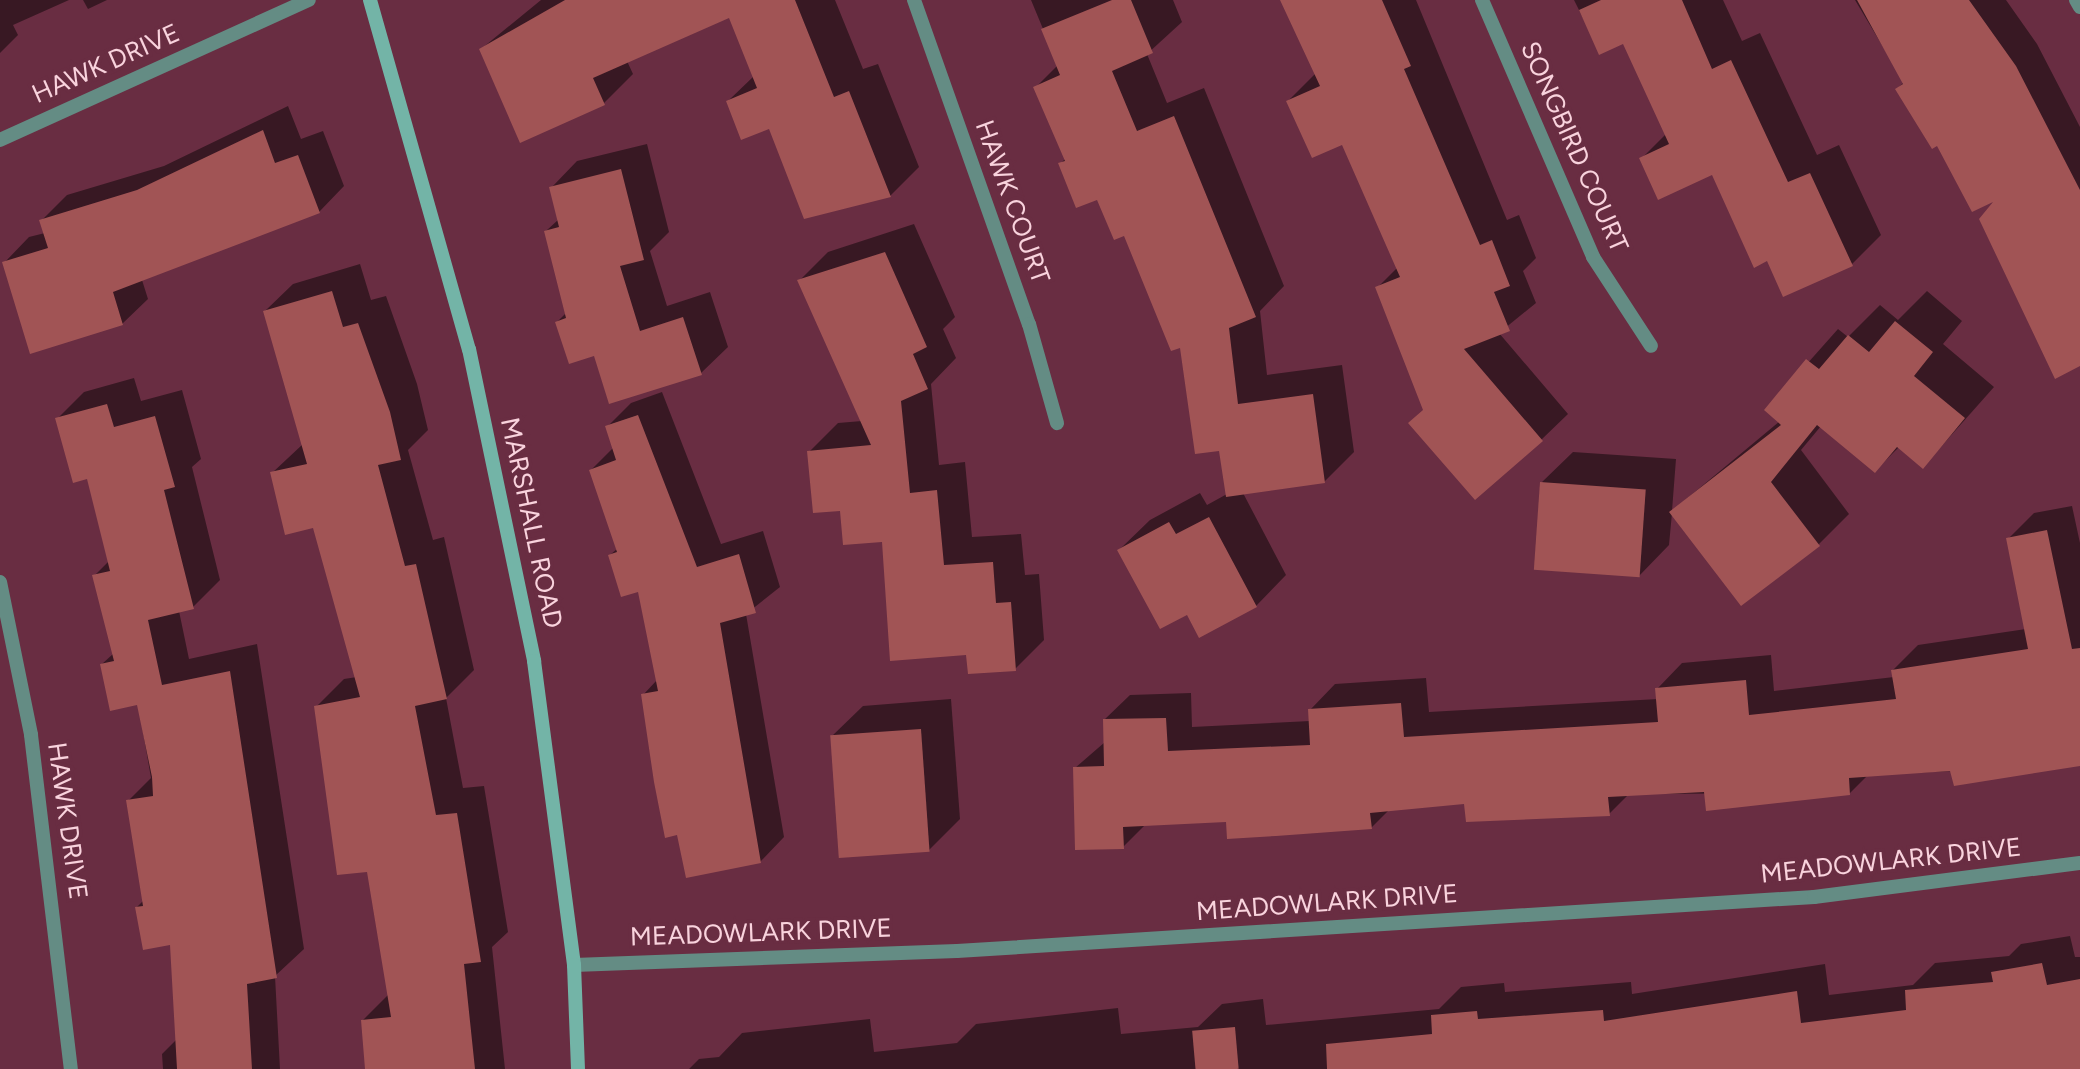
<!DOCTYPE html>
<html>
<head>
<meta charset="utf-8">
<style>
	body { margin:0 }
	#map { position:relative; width:2080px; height:1069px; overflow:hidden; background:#692d42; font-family:Figtree,sans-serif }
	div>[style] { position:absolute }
	.shadow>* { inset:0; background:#0007 }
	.building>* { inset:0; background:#a15455; transform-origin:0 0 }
	.street>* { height:14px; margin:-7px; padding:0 7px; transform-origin:7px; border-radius:7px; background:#648c84 }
	.secondary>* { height:14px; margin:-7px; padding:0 7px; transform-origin:7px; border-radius:7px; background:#73b4a7 }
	span { translate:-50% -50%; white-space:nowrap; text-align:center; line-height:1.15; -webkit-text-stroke:7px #692d42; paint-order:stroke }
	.street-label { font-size:26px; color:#f9d3dd }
</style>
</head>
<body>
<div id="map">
	<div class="shadow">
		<div style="clip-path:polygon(0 0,69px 0,13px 25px,18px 35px,0 53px)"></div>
		<div style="clip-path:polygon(83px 0,107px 0,88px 9px)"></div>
		<div style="clip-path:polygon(541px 0,835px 0,863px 69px,878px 64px,919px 167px,890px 196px,728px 101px,754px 76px,730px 15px,627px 61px,633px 74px,604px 103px,481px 49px)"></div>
		<div style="clip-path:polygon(1031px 0,1173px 0,1182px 22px,1147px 54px,1167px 103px,1204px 88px,1284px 286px,1260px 311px,1267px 375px,1342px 365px,1354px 452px,1324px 482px,1243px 493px,1286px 575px,1256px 606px,1187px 612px,1119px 550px,1150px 520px,1200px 493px,1207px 505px,1227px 494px,1221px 449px,1181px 345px,1125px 234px,1098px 198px,1060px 164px,1066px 158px,1036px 87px,1058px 65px)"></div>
		<div style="clip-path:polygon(1282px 0,1416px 0,1507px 220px,1519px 215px,1536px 258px,1523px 271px,1536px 303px,1499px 333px,1568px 414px,1541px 440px,1425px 408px,1377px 288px,1398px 267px,1342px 142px,1288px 101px,1316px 73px)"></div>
		<div style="clip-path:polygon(1574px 0,1723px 0,1742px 41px,1760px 33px,1817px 155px,1839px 145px,1881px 235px,1852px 264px,1713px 173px,1641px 159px,1666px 134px,1624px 42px,1600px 52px)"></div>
		<div style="clip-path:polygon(1855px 0,2006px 0,2037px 44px,2080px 127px,2080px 364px,1999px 198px,1938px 144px,1897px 89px,1904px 82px)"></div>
		<div style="clip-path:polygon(288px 106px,301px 139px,323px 131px,344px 186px,319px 212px,142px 280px,148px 299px,122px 324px,4px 263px,29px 237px,45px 233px,41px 221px,67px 195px,164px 166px)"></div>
		<div style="clip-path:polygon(647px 144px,669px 232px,650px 251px,667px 306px,710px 292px,728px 347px,701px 373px,610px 402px,595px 354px,557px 322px,567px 312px,546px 231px,559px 219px,551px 188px,577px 161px)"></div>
		<div style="clip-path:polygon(914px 224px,955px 317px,943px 329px,956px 358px,931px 384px,939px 465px,965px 462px,972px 537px,1021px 534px,1025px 575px,1039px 574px,1044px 640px,1015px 669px,968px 653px,883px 540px,841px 509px,809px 452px,838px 423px,862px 421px,800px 280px,828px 252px)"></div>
		<div style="clip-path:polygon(360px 264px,371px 300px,386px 296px,417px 384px,428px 430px,408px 450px,433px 540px,444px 537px,474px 670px,446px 698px,463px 788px,484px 786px,508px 932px,492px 947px,505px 1069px,367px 1069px,362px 1021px,389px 994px,368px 870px,316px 707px,344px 679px,357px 677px,314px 525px,272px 473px,303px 444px,265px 311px,293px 284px)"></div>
		<div style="clip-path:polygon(1927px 291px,1962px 321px,1943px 344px,1994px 387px,1923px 467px,1899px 447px,1875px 471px,1821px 426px,1801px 450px,1849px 514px,1818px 545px,1672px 513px,1669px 545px,1639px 576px,1542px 482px,1573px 452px,1676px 459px,1672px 511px,1780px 421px,1766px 410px,1838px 329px,1848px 337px,1880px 305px,1898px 320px)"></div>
		<div style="clip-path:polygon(134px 378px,141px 401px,182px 390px,201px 459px,192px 467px,220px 580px,193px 607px,179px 611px,189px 659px,257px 644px,304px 949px,275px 976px,280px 1069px,163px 1069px,162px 1054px,177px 1039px,172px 943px,136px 908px,144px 900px,128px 801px,151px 778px,138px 703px,102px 664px,114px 653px,94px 576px,109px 561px,89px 477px,57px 419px,84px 392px)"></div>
		<div style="clip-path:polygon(662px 392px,721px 544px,763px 531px,780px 587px,746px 614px,784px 837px,760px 862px,679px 833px,643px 695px,657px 680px,639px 590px,610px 555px,618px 548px,591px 470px,614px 447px,607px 427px,631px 403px)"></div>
		<div style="clip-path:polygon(2072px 506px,2080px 543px,2080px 765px,1868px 775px,1850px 793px,1629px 794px,1609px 814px,1466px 802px,1389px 810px,1371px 828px,1228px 820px,1146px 824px,1123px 847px,1075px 768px,1105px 742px,1104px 720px,1130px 695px,1191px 693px,1192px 727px,1310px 721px,1310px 710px,1335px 684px,1426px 678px,1429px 712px,1658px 699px,1657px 689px,1682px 663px,1771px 655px,1774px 691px,1894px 677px,1893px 670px,1918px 645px,2026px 629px,2008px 539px,2034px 513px)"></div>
		<div style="clip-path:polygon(951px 699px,960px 819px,929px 850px,832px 736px,863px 706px)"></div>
		<div style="clip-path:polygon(2070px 936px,2075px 957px,2080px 957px,2080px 1069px,689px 1069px,699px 1059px,719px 1057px,742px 1033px,870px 1019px,874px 1052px,957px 1043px,976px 1024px,1118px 1008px,1121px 1034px,1198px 1027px,1222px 1004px,1263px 999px,1266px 1025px,1439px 1009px,1461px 987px,1504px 983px,1505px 992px,1631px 982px,1632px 994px,1825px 964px,1829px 995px,1913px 985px,1935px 963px,2009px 956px,2021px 944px)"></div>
	</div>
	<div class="building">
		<div style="clip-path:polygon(565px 0,795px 0,834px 97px,849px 91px,891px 197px,804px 219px,769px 129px,741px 140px,726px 101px,757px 88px,729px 18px,593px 78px,605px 105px,520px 143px,479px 49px)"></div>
		<div style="clip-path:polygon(1112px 0,1131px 0,1153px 53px,1112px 71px,1137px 131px,1174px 116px,1256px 317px,1229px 328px,1238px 404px,1313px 394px,1325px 483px,1226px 497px,1219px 451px,1195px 454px,1180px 348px,1171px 351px,1124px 236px,1114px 240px,1097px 200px,1076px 208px,1058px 163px,1065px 161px,1033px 87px,1060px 75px,1041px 29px)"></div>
		<div style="clip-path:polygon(1280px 0,1382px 0,1411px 66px,1404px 69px,1480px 245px,1492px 240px,1510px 286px,1494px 292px,1510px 331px,1464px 349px,1543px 441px,1475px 500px,1408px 423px,1423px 410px,1375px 287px,1400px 277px,1342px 145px,1312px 158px,1286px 101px,1320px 86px)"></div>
		<div style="clip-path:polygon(1601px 0,1682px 0,1712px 69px,1731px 60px,1788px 182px,1810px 173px,1853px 266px,1783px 297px,1767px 261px,1754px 268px,1712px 175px,1658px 200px,1639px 158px,1669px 144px,1623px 44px,1599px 55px,1579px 10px)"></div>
		<div style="clip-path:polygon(1857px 0,1969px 0,2016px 66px,2080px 190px,2080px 366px,2055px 379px,1979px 219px,1993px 202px,1972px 212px,1937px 146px,1932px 149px,1895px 89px,1903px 84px)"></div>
		<div style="clip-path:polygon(263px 130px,275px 163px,298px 155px,320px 213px,113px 292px,123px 325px,30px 354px,2px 262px,48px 248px,39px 220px,137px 190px)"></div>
		<div style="clip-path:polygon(621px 169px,644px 260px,620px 266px,640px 331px,683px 317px,702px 375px,609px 404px,594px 356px,569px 364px,555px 322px,566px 318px,544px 231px,559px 227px,549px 187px)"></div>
		<div style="clip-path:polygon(885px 252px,927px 347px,913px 354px,928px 389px,901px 401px,910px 493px,937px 490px,944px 565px,993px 562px,996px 603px,1011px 602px,1016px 671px,968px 674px,966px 655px,890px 661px,882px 542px,843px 545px,840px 511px,813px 513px,807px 451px,871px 445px,797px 280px)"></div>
		<div style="clip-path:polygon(332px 291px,343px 327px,358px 323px,390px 412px,401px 460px,378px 465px,405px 566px,416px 564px,447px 699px,415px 706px,436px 815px,457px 813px,481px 962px,464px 964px,475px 1069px,365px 1069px,361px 1020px,391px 1017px,367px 872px,337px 875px,314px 706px,360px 697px,313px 528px,285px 535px,270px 472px,307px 464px,263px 311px)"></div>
		<div style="clip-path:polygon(1895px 321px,1933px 352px,1914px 376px,1965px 418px,1923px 469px,1897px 447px,1875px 473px,1817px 425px,1771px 482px,1820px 546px,1741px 606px,1669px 512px,1781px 425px,1764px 410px,1806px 359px,1819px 369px,1848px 335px,1869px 352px)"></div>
		<div style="clip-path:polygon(107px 404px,114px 427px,155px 416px,175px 487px,164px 490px,194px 609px,148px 620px,162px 685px,230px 671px,277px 978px,247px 984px,252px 1069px,177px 1069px,170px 945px,143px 950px,135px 907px,143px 906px,126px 800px,153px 796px,152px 777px,137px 705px,110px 711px,100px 664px,114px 661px,92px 575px,110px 571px,87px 479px,73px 483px,55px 418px)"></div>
		<div style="clip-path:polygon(638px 415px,697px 567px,739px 554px,756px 613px,720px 623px,761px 863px,686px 878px,677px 835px,665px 838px,654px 782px,641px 694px,658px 691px,638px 592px,621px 597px,608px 555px,617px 552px,589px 470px,616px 460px,605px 426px)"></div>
		<div style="left:1540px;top:482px;width:106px;height:88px;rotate:4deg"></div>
		<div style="clip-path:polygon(1209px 517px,1257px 607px,1199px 638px,1187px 615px,1160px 629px,1117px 550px,1169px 522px,1176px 534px)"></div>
		<div style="clip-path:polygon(2047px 530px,2072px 649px,2080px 648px,2080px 766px,1954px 786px,1950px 771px,1849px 778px,1850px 795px,1706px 811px,1704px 792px,1608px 797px,1610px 816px,1466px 822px,1464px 804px,1370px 813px,1372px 829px,1276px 836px,1227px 839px,1226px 822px,1123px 827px,1124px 849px,1075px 850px,1073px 767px,1104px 766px,1103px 719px,1166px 718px,1168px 751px,1310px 745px,1308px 709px,1401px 703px,1404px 737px,1658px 722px,1655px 688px,1746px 680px,1749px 715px,1896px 699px,1891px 670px,2028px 649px,2006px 538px)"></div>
		<div style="left:921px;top:729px;width:123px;height:91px;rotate:86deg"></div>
		<div style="clip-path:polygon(2042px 963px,2047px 985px,2080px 979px,2080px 1069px,1327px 1069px,1326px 1044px,1432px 1034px,1431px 1015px,1477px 1011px,1478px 1019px,1603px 1010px,1604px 1021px,1797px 991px,1801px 1023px,1906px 1010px,1905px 990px,1993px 982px,1991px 972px)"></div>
		<div style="left:1235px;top:1027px;width:42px;height:43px;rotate:85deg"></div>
	</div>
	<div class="street">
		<div style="left:914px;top:0;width:344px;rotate:70.5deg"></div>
		<div style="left:1029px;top:324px;width:103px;rotate:74.2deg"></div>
		<div style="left:1482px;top:0;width:280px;rotate:66.6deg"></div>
		<div style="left:1593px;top:257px;width:106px;rotate:56.9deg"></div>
		<div style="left:2076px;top:0;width:8px;rotate:60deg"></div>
		<div style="left:0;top:140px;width:339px;rotate:-24.4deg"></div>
		<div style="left:0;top:582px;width:156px;rotate:78.5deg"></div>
		<div style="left:31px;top:735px;width:336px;rotate:83.2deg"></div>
		<div style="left:574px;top:965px;width:383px;rotate:-2.1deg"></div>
		<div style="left:957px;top:951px;width:859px;rotate:-3.61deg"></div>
		<div style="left:1814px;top:897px;width:268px;rotate:-7.3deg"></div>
	</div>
	<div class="secondary">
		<div style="left:370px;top:0;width:363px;rotate:74.2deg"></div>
		<div style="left:469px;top:349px;width:319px;rotate:78.2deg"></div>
		<div style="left:534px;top:661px;width:307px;rotate:82.5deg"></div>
		<div style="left:574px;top:965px;width:104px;rotate:87.8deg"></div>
	</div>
	<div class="street-label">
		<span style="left:106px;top:64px;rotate:-24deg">HAWK DRIVE</span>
		<span style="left:1574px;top:147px;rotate:66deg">SONGBIRD COURT</span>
		<span style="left:1012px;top:202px;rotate:70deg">HAWK COURT</span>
		<span style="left:531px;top:523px;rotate:78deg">MARSHALL ROAD</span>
		<span style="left:67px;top:821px;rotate:82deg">HAWK DRIVE</span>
		<span style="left:1891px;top:861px;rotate:-6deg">MEADOWLARK DRIVE</span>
		<span style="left:1327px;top:903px;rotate:-4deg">MEADOWLARK DRIVE</span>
		<span style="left:761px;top:933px;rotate:-2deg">MEADOWLARK DRIVE</span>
	</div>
</div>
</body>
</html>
